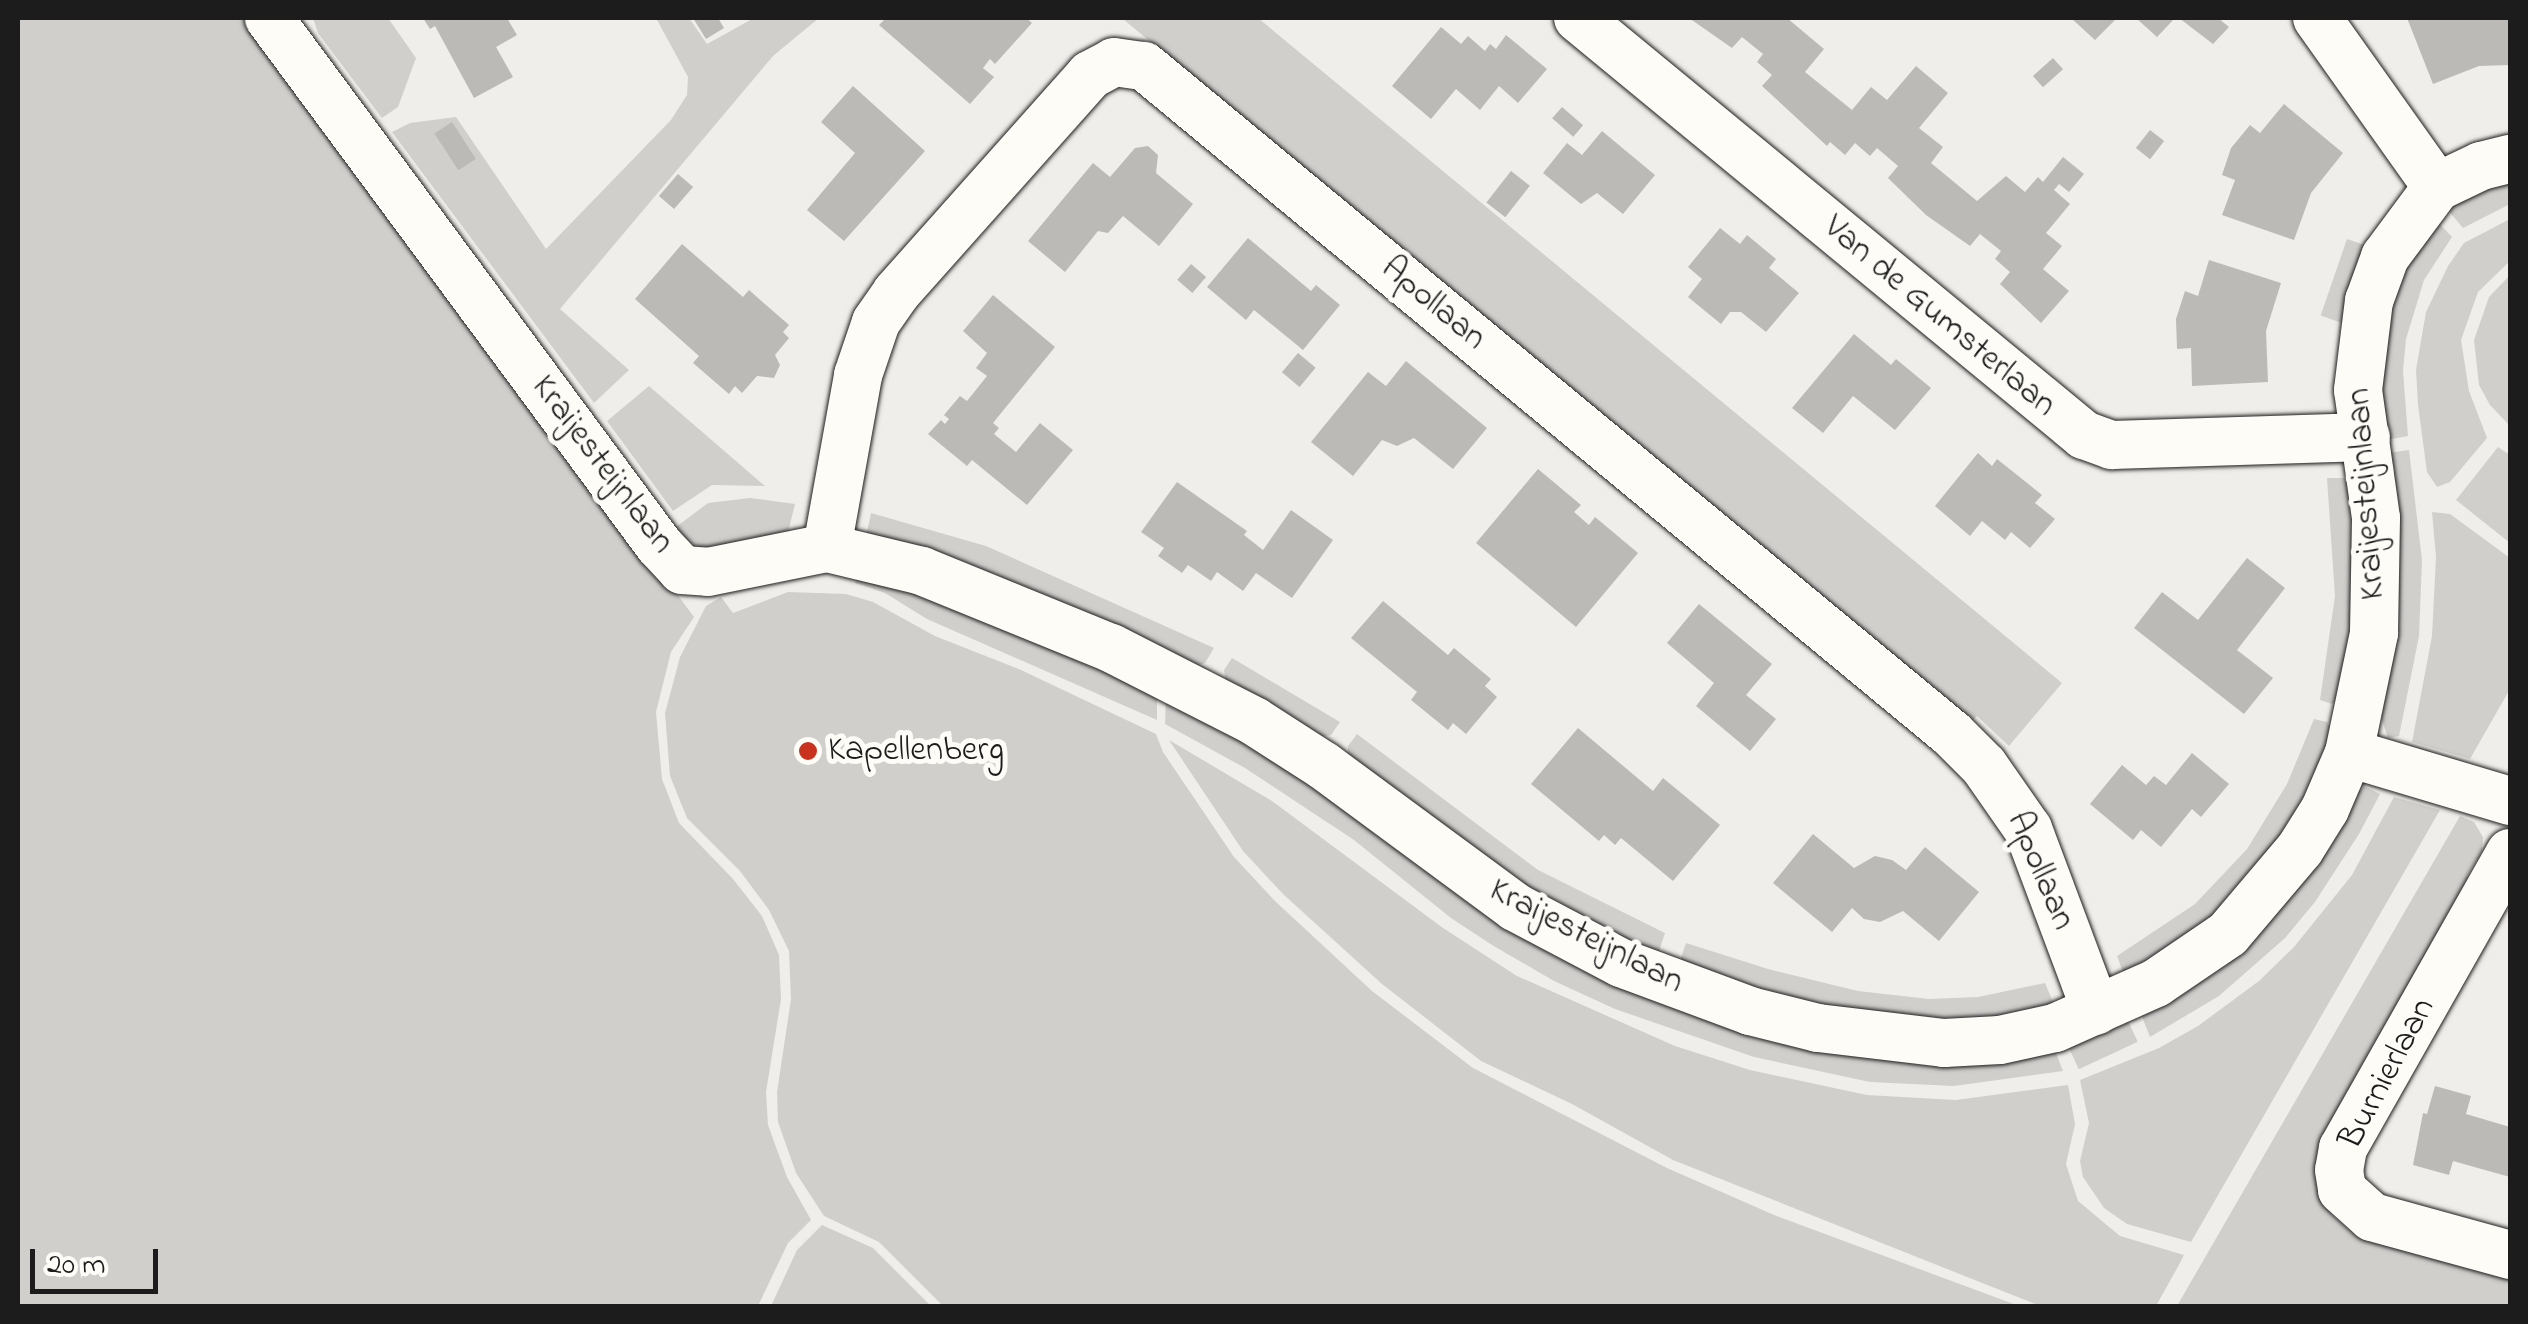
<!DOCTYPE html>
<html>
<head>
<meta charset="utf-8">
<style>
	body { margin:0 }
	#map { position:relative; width:2528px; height:1324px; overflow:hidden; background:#f0eeea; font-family:"Indie Flower",sans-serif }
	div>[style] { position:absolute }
	.green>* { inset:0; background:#d0cfcc; transform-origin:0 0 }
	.building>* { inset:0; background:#bbbab6; transform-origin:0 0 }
	.roads { filter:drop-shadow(0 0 2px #1c1c1c) drop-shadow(0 0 2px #1c1c1c) }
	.minor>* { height:48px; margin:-24px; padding:0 24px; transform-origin:24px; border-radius:24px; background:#fdfcf7 }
	.dots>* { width:28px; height:28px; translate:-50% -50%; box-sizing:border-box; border:5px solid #fdfcf7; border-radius:50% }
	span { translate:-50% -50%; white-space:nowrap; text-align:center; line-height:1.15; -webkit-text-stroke:10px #fdfcf7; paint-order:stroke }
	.street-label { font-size:35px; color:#1c1c1c }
	.poi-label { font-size:35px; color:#1c1c1c }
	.left { translate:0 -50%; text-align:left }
	.frame { position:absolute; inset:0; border:20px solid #1c1c1c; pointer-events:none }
	.scale { position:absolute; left:30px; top:1249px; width:128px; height:45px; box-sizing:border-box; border:5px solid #1c1c1c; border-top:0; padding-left:12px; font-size:30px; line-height:35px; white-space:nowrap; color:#1c1c1c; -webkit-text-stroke:8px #fdfcf7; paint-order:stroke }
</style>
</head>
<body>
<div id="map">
	<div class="green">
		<div style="clip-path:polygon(18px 18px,251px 18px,694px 617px,671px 652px,656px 712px,662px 779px,679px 823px,733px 879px,762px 916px,779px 955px,781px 999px,766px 1092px,768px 1125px,787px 1177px,811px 1220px,788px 1243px,758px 1306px,18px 1306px)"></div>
		<div style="clip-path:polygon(313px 18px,388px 18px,416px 58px,398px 107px,382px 118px,318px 33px)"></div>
		<div style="clip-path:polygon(656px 18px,689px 18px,707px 44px,754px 18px,819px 18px,773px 56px,560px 309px,629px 370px,594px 403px,392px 132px,410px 123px,456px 117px,546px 249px,671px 120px,687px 95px,688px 77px)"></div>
		<div style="clip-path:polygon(1258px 18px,2062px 683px,2009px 746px,1977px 716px,1972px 721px,1123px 19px)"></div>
		<div style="clip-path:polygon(2510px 179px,2510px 204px,2463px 228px,2447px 209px,2462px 198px)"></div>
		<div style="clip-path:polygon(2510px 219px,2510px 261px,2478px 292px,2461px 340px,2469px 391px,2487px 438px,2450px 482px,2437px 487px,2427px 472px,2418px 405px,2416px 370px,2426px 312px,2448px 266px,2464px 243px)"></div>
		<div style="clip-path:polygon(2436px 220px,2452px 237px,2424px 280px,2406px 339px,2403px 371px,2408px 436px,2386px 440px,2379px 372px,2398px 274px)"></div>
		<div style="left:2347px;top:239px;width:24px;height:81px;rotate:19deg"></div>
		<div style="clip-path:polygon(2510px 275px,2510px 426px,2490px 405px,2479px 385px,2474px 340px,2489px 297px)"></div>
		<div style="clip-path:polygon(649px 386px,765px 486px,712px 485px,673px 511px,607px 421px)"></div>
		<div style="clip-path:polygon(2498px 447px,2510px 455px,2510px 543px,2456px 500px)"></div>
		<div style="clip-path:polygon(2409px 450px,2422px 560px,2419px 636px,2399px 736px,2388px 738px,2381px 717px,2388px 453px)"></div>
		<div style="clip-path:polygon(2327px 478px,2352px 478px,2359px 557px,2345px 695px,2332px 704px,2320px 700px,2335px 596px)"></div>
		<div style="clip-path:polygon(750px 498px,795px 504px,788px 533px,704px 551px,672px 530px,708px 503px)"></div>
		<div style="clip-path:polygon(2432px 512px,2450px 514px,2510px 558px,2510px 689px,2470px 759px,2412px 742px,2432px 636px,2436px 557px)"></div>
		<div style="clip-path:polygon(871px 513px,986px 546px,1214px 648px,1205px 663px,1192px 667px,866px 537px)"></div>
		<div style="clip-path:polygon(857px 576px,935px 596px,1157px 691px,1157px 720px,927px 619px,885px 593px,855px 583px)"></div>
		<div style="clip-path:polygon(788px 592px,846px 594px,873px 602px,935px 636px,1021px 670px,1156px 734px,1163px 752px,1234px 857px,1275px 901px,1372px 991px,1473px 1068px,1667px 1168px,1774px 1215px,2019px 1306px,943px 1306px,879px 1242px,824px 1216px,796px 1173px,778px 1122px,777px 1092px,791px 999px,789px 951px,769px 910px,740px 871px,687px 818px,670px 776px,665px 713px,680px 657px,706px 606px,721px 597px,733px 613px)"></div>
		<div style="clip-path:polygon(1232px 658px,1340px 722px,1331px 735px,1317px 737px,1226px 684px,1224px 670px)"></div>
		<div style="clip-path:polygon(1166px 696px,1255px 745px,1566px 958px,2054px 1048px,2063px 1071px,1954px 1086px,1870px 1082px,1754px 1057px,1615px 1009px,1554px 981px,1492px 945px,1451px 918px,1354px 840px,1245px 768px,1165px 724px)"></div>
		<div style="clip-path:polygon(2314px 719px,2327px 722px,2334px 734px,2310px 794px,2240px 894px,2180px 946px,2123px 972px,2117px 956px,2195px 904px,2247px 849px,2287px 784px)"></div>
		<div style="clip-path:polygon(1357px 734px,1538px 870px,1665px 933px,1659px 951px,1647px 954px,1572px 920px,1348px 759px,1348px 746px)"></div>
		<div style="clip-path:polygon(1169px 740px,1272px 801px,1443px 928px,1517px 976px,1675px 1046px,1750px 1070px,1867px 1095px,1956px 1100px,2068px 1085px,2075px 1124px,2066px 1164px,2078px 1201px,2120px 1236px,2184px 1255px,2180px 1263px,2156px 1306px,2040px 1306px,1673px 1160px,1572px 1104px,1481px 1061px,1382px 984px,1283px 894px,1243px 851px)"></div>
		<div style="clip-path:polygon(2364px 786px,2380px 794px,2359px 834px,2315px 902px,2285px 938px,2219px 996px,2150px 1037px,2141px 1014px)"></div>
		<div style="clip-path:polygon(2394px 797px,2440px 810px,2191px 1242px,2127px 1224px,2104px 1208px,2083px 1177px,2080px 1161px,2089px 1123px,2080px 1080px,2159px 1048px,2198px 1026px,2259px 981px,2294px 947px,2352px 875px)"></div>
		<div style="clip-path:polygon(2460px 816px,2474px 822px,2483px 837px,2482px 851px,2467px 876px,2471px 880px,2324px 1136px,2315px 1176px,2331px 1214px,2352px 1233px,2510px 1280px,2510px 1306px,2177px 1306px)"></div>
		<div style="clip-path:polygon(1686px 943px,1768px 969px,1858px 991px,1929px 999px,1978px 997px,2045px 983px,2053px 1002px,2046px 1010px,1994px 1021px,1865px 1019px,1686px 969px,1681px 958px)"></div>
		<div style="left:2128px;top:1021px;width:23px;height:65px;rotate:65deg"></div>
		<div style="clip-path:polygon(822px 1225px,873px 1248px,931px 1306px,771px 1306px,797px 1250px)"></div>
	</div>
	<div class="building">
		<div style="clip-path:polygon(423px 18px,507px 18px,517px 35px,496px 47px,513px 77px,474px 98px,435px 26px,430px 29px)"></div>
		<div style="clip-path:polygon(693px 18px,718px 18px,724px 28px,706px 39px)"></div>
		<div style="clip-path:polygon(886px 18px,1026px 18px,1032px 23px,995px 64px,990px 59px,983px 68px,994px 77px,970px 104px,879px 25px)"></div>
		<div style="clip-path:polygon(1689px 18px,1787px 18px,1824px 49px,1805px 72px,1852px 110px,1871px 87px,1887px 100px,1916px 66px,1948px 93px,1919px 128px,1943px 147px,1931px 163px,1977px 201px,2006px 176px,2025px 192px,2038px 177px,2043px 182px,2063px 157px,2084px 174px,2069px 192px,2059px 184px,2054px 190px,2070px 204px,2046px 233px,2062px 246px,2043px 269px,2069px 291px,2041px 323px,2000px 284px,2010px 272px,1995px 259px,2001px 251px,1980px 234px,1970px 246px,1926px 215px,1888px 178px,1898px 166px,1877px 148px,1870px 156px,1855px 143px,1845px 155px,1830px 142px,1827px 146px,1762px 86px,1772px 75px,1757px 62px,1763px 54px,1742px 37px,1732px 48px)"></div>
		<div style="clip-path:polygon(2071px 18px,2117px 18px,2095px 40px)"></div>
		<div style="clip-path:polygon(2136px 18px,2175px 18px,2157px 37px)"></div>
		<div style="clip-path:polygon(2179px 18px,2218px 18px,2229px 27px,2213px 44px)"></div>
		<div style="clip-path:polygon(2407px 18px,2510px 18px,2510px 65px,2479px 66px,2433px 84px)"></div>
		<div style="clip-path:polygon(1441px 27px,1461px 44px,1468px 36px,1485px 51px,1490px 44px,1496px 49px,1506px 35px,1547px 69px,1518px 103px,1499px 86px,1480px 110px,1456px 89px,1431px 119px,1392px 86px)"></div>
		<div style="left:2053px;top:58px;width:15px;height:27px;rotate:48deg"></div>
		<div style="clip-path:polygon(853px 86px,925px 151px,844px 241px,807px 210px,855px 153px,821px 122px)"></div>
		<div style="clip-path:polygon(2284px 104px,2343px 153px,2311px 193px,2294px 240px,2222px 215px,2235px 180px,2222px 175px,2231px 148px,2250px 125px,2260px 133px)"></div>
		<div style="left:1562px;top:107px;width:28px;height:15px;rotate:41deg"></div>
		<div style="left:452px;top:122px;width:44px;height:21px;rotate:57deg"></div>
		<div style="left:2150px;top:130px;width:18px;height:23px;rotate:38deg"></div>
		<div style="clip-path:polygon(1602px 131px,1655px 175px,1623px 214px,1597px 193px,1581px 204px,1543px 173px,1567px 143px,1582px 155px)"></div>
		<div style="clip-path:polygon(1148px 146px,1158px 155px,1156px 173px,1193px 204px,1159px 246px,1123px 216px,1108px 233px,1098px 231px,1065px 272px,1028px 241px,1093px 163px,1110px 177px,1135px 148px)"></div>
		<div style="left:1511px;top:171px;width:24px;height:40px;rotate:38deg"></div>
		<div style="left:678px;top:174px;width:20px;height:29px;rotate:41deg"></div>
		<div style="clip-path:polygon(1720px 228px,1740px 244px,1747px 235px,1776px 259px,1769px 268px,1799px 293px,1766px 332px,1741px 312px,1730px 312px,1721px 324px,1688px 297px,1702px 279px,1688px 267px)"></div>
		<div style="clip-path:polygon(1248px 238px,1311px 291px,1316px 285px,1340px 305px,1303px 350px,1254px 310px,1246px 320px,1207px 287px)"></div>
		<div style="clip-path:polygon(682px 244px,743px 297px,749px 290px,789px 325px,783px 332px,789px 338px,775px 355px,780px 365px,774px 378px,757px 376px,742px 393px,735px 386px,729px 394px,693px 363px,699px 356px,635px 299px)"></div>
		<div style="clip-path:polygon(2209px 260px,2281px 283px,2266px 331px,2268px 382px,2192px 386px,2191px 348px,2177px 349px,2176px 319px,2185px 291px,2198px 296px)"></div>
		<div style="left:1191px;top:264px;width:20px;height:21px;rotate:41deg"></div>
		<div style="clip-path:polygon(993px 295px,1055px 347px,993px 423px,999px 428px,994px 434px,1016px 452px,1040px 423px,1073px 450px,1027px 505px,972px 460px,967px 466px,928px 434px,941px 420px,945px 424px,949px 419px,944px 415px,960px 396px,967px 401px,987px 376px,976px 368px,987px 353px,963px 331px)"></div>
		<div style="clip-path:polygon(1854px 334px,1891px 365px,1896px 359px,1931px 388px,1895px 430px,1853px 396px,1823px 433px,1792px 408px)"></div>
		<div style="left:1298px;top:353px;width:23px;height:25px;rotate:40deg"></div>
		<div style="clip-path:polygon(1406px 361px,1487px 428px,1453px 469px,1414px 438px,1397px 446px,1382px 440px,1353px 476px,1311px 442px,1368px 372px,1386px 386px)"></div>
		<div style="clip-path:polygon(1978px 453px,1992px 466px,1997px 459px,2042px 495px,2035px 503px,2055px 519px,2030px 548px,2011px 532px,2005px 540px,1982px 521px,1970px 536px,1935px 506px)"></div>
		<div style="clip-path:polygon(1538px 469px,1581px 505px,1574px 512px,1589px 525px,1595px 517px,1638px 553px,1576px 627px,1476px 543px)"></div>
		<div style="clip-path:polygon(1177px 482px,1247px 531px,1244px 535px,1263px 550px,1291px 510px,1333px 540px,1292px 598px,1256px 573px,1243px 591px,1217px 572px,1211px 581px,1188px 565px,1182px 573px,1158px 556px,1164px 548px,1141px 532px)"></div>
		<div style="clip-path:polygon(2247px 558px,2285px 588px,2237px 650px,2273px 678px,2244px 714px,2134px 628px,2162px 592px,2198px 620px)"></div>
		<div style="clip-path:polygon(1383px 601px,1448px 655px,1454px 648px,1491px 679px,1485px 686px,1497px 697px,1466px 734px,1453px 723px,1448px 730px,1411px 700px,1417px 692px,1351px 638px)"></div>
		<div style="clip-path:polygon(1699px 604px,1772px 664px,1746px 695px,1776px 719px,1750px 751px,1696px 706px,1714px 683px,1667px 643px)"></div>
		<div style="clip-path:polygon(1578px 728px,1653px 791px,1663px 778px,1720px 825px,1673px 881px,1621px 838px,1615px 845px,1604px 835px,1599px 841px,1531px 784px)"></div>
		<div style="clip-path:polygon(2192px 753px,2229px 784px,2201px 817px,2192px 809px,2161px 847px,2141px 830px,2133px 840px,2090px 804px,2122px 765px,2146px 785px,2154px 776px,2166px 785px)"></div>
		<div style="clip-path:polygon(1813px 834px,1854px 868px,1875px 856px,1892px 860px,1906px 870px,1925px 847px,1979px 892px,1939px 941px,1903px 911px,1880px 922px,1864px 919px,1852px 908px,1832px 932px,1773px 883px)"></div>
		<div style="clip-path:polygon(2435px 1086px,2471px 1096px,2466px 1114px,2510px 1127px,2510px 1177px,2453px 1161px,2449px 1175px,2413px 1165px,2423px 1113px,2427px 1114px)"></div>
	</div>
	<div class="roads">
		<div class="minor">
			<div style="left:269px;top:18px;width:656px;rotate:53.5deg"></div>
			<div style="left:659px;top:545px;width:34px;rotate:47deg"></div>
			<div style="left:682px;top:570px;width:26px;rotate:4deg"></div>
			<div style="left:708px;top:572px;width:121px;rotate:-11.4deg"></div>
			<div style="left:827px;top:548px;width:98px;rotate:13.6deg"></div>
			<div style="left:922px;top:571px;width:204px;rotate:22.2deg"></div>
			<div style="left:1111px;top:648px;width:161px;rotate:27deg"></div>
			<div style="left:1254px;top:721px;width:83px;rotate:32.7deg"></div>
			<div style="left:1324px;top:766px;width:237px;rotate:36.4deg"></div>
			<div style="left:1515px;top:907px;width:120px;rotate:27.8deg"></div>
			<div style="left:1621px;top:963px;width:138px;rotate:20.4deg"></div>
			<div style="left:1750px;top:1011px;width:70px;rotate:14deg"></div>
			<div style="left:1818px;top:1028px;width:127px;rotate:6.8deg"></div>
			<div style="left:1944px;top:1043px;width:56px;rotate:-3.1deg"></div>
			<div style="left:2000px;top:1040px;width:56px;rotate:-12.3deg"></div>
			<div style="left:2055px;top:1028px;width:111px;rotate:-24deg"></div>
			<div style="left:2156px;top:983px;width:87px;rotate:-34.2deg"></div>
			<div style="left:2228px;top:934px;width:111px;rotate:-49.7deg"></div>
			<div style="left:2300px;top:849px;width:47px;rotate:-58deg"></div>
			<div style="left:2325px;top:809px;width:61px;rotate:-66.8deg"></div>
			<div style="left:2349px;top:753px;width:123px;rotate:-78.2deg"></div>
			<div style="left:2374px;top:633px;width:115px;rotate:-89deg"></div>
			<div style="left:2376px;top:518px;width:129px;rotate:-98deg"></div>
			<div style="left:2358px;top:390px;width:90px;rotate:-83deg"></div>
			<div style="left:2369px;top:301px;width:47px;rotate:-70deg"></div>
			<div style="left:2385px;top:257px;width:87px;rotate:-53.4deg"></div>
			<div style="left:2437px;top:187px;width:49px;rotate:-25.5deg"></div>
			<div style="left:2481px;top:166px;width:30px;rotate:-14deg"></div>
			<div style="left:1578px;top:18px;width:656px;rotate:39.49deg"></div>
			<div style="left:2084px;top:435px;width:30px;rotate:20deg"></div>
			<div style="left:2112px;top:445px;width:254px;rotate:-1.8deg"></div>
			<div style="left:2317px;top:18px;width:207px;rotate:54.6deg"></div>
			<div style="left:827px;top:548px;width:176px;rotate:-79.8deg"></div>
			<div style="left:858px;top:375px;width:56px;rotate:-71.2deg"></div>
			<div style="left:876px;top:322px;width:35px;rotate:-55deg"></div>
			<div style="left:896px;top:293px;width:292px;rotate:-48.3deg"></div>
			<div style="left:1090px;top:75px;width:27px;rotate:-28deg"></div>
			<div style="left:1114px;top:62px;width:30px;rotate:8deg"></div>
			<div style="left:1144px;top:66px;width:1048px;rotate:39.58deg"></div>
			<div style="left:1952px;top:734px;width:45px;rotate:45deg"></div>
			<div style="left:1984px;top:766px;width:77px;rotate:55.1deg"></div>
			<div style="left:2028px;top:829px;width:194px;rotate:69.5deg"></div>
			<div style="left:2349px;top:753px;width:168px;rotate:16.6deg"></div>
			<div style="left:2510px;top:853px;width:339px;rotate:119.5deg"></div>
			<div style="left:2343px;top:1148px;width:22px;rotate:100deg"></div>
			<div style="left:2339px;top:1170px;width:20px;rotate:81deg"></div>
			<div style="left:2342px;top:1190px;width:40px;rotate:42deg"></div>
			<div style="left:2372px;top:1217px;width:143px;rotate:15.4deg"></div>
		</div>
	</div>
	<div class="dots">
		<div style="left:808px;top:751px;background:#c8321e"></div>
	</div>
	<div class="street-label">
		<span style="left:1433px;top:304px;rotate:40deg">Apollaan</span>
		<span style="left:1939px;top:317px;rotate:40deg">Van de Gumsterlaan</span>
		<span style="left:602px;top:465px;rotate:53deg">Kraijesteijnlaan</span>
		<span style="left:2367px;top:494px;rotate:-94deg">Kraijesteijnlaan</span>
		<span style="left:2040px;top:871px;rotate:67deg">Apollaan</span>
		<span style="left:1586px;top:937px;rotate:27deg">Kraijesteijnlaan</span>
		<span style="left:2388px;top:1074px;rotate:-62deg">Burnierlaan</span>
	</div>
	<div class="poi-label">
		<span class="left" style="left:828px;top:751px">Kapellenberg</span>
	</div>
	<div class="frame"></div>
	<div class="scale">20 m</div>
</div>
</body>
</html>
